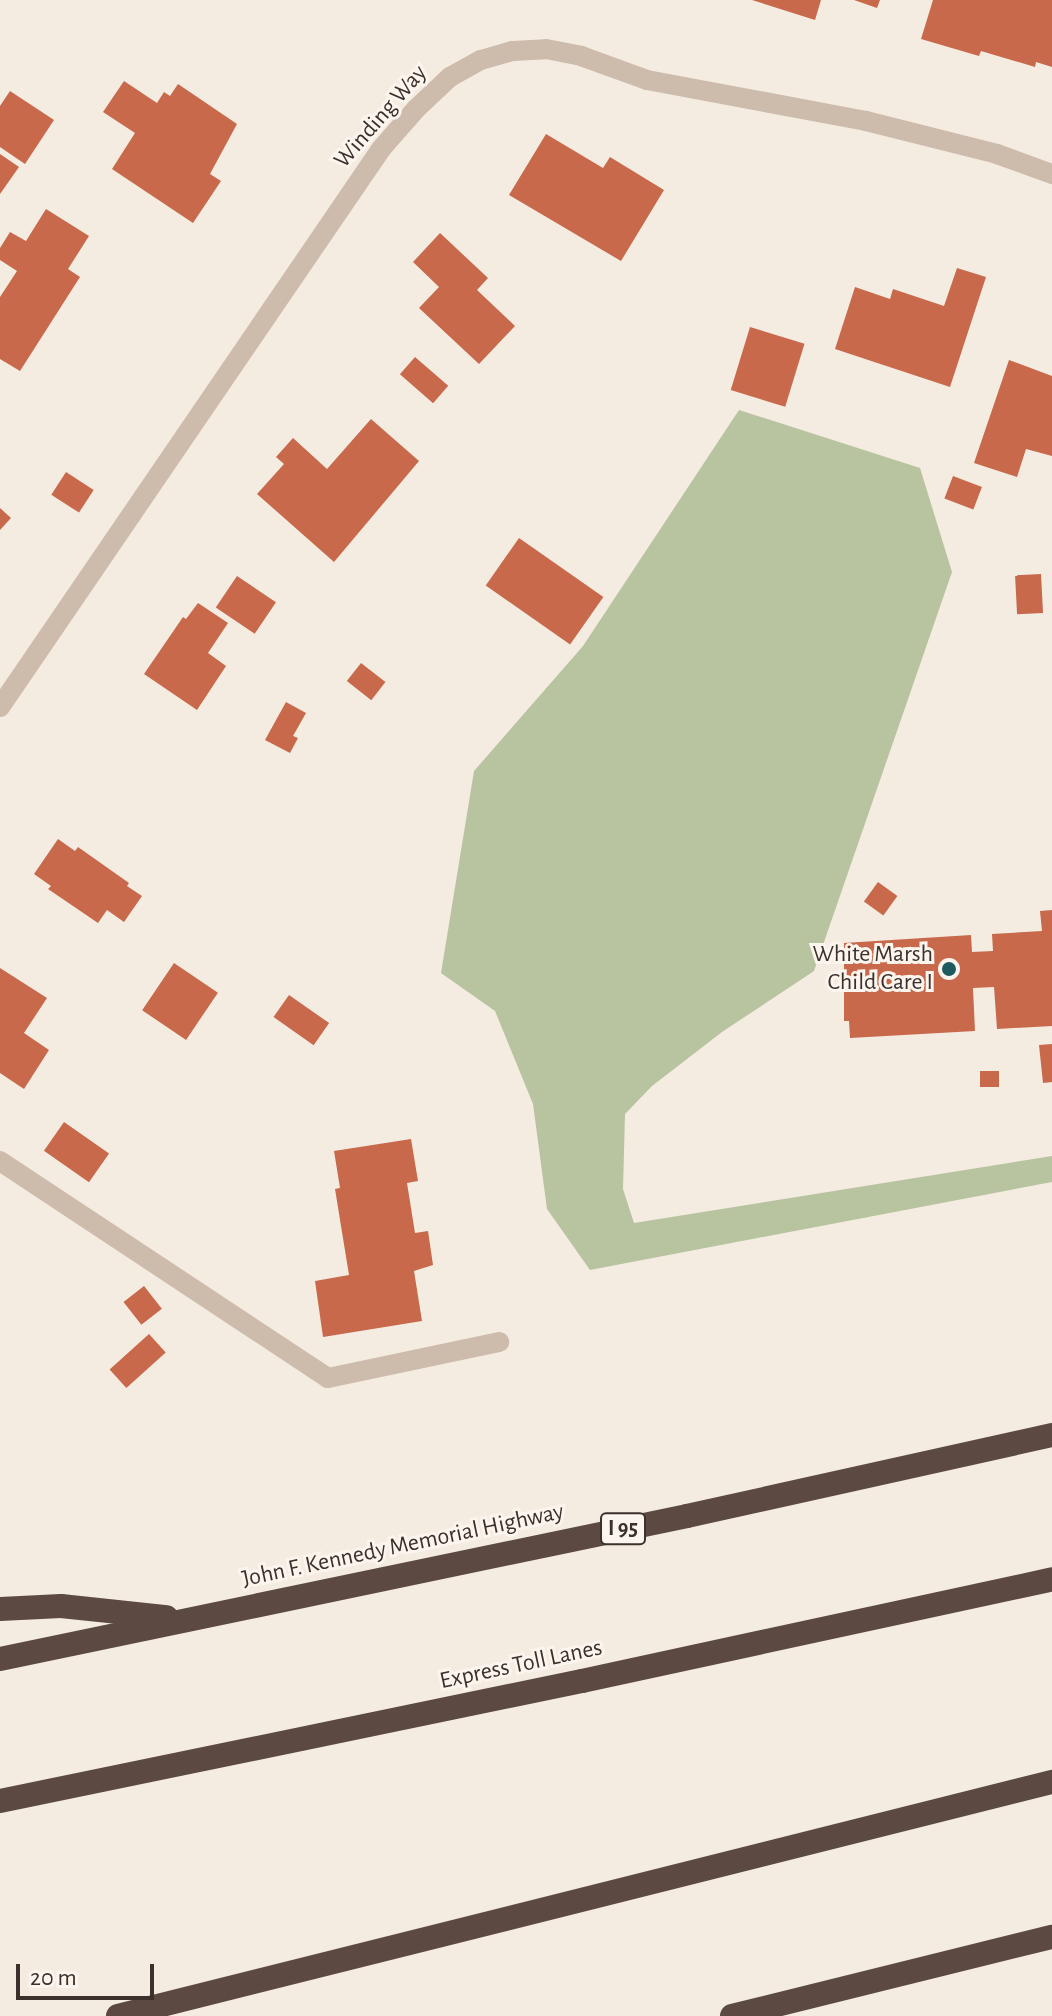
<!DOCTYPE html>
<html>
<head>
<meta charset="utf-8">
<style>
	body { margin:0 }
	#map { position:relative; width:1052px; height:2016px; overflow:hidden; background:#f4ebe1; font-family:"Alegreya Sans",sans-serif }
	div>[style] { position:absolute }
	.green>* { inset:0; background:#b8c4a0 }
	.building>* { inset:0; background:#c8694b; transform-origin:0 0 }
	.service>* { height:20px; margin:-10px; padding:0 10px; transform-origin:10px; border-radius:10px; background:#cdbbac }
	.minor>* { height:20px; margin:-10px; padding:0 10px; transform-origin:10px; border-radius:10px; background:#cdbbac }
	.motorway>* { height:24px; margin:-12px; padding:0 12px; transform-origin:12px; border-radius:12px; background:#5c4a42 }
	.dots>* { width:22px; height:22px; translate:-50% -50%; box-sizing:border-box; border:4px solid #fbf5ee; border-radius:50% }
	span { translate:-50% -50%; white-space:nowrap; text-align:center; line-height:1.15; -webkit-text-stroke:6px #fbf5ee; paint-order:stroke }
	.shield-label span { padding:2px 6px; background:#fbf5ee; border:2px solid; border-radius:6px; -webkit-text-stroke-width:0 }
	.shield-label { font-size:22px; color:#3b302b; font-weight:700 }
	.street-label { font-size:24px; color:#3b302b }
	.poi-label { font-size:24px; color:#3b302b }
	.right { translate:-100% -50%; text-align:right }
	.scale { position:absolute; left:16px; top:1964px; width:138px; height:36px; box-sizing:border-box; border:4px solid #3b302b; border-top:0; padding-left:10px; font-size:24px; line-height:28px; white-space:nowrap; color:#3b302b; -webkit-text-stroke:6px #fbf5ee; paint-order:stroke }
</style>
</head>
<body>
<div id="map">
	<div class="green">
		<div style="clip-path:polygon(739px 410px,920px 468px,952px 572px,814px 971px,722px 1032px,652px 1086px,625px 1114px,623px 1189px,634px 1223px,1052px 1156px,1052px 1182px,590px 1270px,547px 1209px,533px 1104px,495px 1011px,441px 973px,474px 771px,583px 646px)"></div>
	</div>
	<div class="building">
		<div style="clip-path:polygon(752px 0,821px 0,815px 20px)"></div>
		<div style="clip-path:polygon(854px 0,880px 0,877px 8px)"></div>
		<div style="clip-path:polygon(933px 0,1052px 0,1052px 67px,1036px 62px,1035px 67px,981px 51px,979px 56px,921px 39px)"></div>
		<div style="clip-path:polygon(124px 81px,157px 103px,164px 92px,170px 96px,178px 84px,237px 124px,210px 174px,221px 181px,193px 223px,112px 169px,135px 133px,103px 112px)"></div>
		<div style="clip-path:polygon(10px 91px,54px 120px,25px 164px,0 147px,0 106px)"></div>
		<div style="clip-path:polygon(546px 134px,603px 168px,610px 157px,664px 190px,621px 261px,509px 195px)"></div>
		<div style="clip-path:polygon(0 154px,19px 167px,0 194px)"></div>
		<div style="clip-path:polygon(46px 209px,89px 236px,68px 269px,80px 277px,20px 371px,0 359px,0 297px,17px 271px,0 260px,0 248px,10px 232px,26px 241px)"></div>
		<div style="clip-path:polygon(440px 233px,488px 278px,477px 290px,515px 326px,479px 364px,419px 308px,439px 287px,413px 262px)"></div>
		<div style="clip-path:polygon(957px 268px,986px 277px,950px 387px,835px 349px,855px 287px,890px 299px,893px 289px,944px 306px)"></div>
		<div style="left:750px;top:327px;width:57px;height:66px;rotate:17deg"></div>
		<div style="left:415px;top:357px;width:44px;height:23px;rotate:41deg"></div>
		<div style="clip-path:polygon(1009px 360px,1052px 376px,1052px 456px,1026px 449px,1017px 477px,974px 463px)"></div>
		<div style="clip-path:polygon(371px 419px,419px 461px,334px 562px,257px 494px,284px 464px,276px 457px,293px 438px,327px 469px)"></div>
		<div style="left:66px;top:472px;width:33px;height:27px;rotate:33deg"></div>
		<div style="left:953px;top:476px;width:31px;height:24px;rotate:21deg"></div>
		<div style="clip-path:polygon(0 508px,11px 518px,0 530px)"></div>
		<div style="left:519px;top:538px;width:103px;height:58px;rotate:35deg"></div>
		<div style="left:1041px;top:574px;width:39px;height:26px;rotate:87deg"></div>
		<div style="left:237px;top:576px;width:47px;height:38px;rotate:34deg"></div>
		<div style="clip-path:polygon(198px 603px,228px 623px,208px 653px,226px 666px,197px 710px,144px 674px,183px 617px,186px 619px)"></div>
		<div style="left:361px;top:663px;width:31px;height:23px;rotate:38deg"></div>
		<div style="clip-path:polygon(286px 702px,306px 713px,293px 736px,298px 738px,290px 753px,265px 740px)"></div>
		<div style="clip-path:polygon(58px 839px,75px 851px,78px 847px,129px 883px,127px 886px,142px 896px,124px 922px,107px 910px,98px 923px,48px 889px,51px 886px,34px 874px)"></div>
		<div style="left:878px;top:882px;width:24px;height:24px;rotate:36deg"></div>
		<div style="clip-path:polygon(1052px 910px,1052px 1026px,997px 1029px,994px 987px,973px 988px,975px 1031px,850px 1038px,849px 1021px,844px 1021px,844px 943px,971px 935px,972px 952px,993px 951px,992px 934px,1042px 931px,1040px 911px)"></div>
		<div style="left:174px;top:963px;width:53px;height:57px;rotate:34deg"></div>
		<div style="clip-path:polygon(0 968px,47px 998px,24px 1033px,49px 1050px,24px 1089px,0 1073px)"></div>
		<div style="left:289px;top:995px;width:49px;height:27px;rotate:35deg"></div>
		<div style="clip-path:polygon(1052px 1044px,1052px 1082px,1043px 1083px,1039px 1045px)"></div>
		<div style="left:980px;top:1071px;width:19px;height:16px"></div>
		<div style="left:64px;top:1122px;width:55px;height:35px;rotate:35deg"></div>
		<div style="clip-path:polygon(411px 1139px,418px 1181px,407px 1183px,415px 1233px,428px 1231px,433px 1265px,414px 1271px,422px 1321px,323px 1337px,315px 1281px,349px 1275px,335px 1189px,340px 1188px,334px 1151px)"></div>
		<div style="left:144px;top:1286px;width:29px;height:26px;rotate:52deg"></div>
		<div style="left:149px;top:1334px;width:25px;height:53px;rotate:48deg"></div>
	</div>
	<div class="service">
		<div style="left:0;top:1161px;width:393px;rotate:33.5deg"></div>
		<div style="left:328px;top:1378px;width:175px;rotate:-11.9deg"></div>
	</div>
	<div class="minor">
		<div style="left:0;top:707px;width:676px;rotate:-55.67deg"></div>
		<div style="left:381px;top:149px;width:53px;rotate:-48.8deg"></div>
		<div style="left:416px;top:109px;width:47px;rotate:-43.3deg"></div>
		<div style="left:450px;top:77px;width:35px;rotate:-29deg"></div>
		<div style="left:481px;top:60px;width:33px;rotate:-16deg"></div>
		<div style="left:513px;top:51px;width:33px;rotate:-3deg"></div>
		<div style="left:546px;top:49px;width:36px;rotate:11deg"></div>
		<div style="left:581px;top:56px;width:70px;rotate:20deg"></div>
		<div style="left:647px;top:80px;width:223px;rotate:10.6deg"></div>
		<div style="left:866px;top:121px;width:135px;rotate:14.1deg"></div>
		<div style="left:997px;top:154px;width:59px;rotate:20deg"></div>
	</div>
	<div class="motorway">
		<div style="left:0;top:1609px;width:61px;rotate:-2.8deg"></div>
		<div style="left:61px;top:1606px;width:106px;rotate:6deg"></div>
		<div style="left:0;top:1659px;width:702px;rotate:-11.76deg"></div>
		<div style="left:687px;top:1516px;width:374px;rotate:-12.5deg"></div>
		<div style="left:0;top:1801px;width:594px;rotate:-11.65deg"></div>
		<div style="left:582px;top:1681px;width:481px;rotate:-12.2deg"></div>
		<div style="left:118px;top:2016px;width:963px;rotate:-14.07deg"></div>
		<div style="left:732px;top:2016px;width:330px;rotate:-13.9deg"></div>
	</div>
	<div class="dots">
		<div style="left:949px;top:969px;background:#1f5a5e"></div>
	</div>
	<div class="shield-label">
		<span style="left:623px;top:1529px">I 95</span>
	</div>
	<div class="street-label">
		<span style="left:381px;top:117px;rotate:-49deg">Winding Way</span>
		<span style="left:403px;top:1546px;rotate:-12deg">John F. Kennedy Memorial Highway</span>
		<span style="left:521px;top:1665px;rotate:-12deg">Express Toll Lanes</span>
	</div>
	<div class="poi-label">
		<span class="right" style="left:933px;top:969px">White Marsh<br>Child Care I</span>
	</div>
	<div class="scale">20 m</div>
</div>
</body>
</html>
